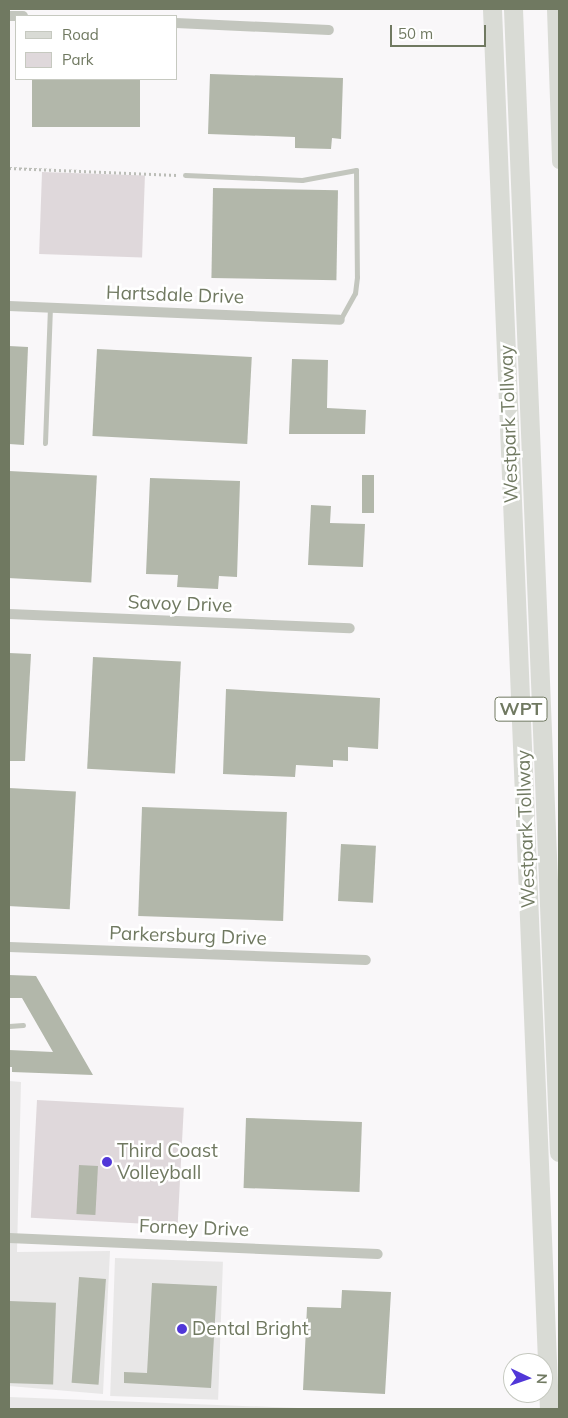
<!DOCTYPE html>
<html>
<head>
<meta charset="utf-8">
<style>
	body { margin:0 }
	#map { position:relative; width:568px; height:1418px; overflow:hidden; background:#f9f7f9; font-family:Mulish,sans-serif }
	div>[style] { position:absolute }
	.built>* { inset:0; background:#e8e7e7; transform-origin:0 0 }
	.green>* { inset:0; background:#dfd8db; transform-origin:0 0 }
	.building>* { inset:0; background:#b2b7aa; transform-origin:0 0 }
	.path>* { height:2.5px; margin-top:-1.25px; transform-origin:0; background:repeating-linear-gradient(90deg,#bbbdb7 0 2.5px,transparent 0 5px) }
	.service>* { height:5px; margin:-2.5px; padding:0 2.5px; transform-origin:2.5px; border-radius:2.5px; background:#c3c6be }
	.minor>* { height:10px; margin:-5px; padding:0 5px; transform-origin:5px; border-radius:5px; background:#c3c6be }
	.secondary>* { height:14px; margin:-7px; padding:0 7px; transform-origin:7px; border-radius:7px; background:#d9dbd5 }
	.motorway>* { height:19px; margin:-9.5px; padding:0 9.5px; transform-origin:9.5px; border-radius:9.5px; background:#d9dbd5 }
	.dots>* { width:14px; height:14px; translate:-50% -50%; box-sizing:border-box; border:2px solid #fff; border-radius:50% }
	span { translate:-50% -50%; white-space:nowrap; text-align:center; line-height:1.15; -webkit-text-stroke:5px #fff; paint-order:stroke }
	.shield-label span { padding:1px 4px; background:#fff; border:1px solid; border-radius:4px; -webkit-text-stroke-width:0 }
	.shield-label { font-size:18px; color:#707961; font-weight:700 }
	.street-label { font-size:19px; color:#707961 }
	.poi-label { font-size:19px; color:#707961 }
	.left { translate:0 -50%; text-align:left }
	.frame { position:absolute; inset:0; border:10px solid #707961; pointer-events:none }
	.legend { position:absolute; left:15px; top:15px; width:162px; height:65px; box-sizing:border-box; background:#fff; border:1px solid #c6c9c0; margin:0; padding:6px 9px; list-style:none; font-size:15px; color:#707961 }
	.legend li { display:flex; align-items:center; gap:10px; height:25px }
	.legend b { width:25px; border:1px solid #c6c9c0 }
	.north { position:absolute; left:503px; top:1353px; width:50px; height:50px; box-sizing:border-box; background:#fff; border:1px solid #c6c9c0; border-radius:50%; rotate:93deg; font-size:14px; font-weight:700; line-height:20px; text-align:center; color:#707961 }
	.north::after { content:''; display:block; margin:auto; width:18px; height:22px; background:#5137d8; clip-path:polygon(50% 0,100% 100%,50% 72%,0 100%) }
	.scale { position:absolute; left:390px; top:25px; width:96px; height:22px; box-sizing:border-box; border:2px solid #707961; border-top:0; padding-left:6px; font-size:15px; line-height:18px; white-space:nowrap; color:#707961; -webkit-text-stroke:4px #fff; paint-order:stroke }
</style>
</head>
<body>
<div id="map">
	<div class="built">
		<div style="clip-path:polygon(9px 1081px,21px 1082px,17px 1252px,110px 1251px,103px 1394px,9px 1386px)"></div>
		<div style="left:115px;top:1258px;width:108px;height:138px;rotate:2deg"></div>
		<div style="clip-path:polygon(9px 1397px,87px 1400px,323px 1409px,9px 1409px)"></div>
	</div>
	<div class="green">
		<div style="left:42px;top:172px;width:103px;height:82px;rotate:2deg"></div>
		<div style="left:37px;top:1100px;width:147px;height:118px;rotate:3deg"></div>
	</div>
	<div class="building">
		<div style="clip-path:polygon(210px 74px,343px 78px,341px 139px,332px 138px,331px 149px,295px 148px,295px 137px,208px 134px)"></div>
		<div style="left:32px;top:79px;width:108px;height:48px"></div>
		<div style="left:213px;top:188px;width:125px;height:90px;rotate:1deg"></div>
		<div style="clip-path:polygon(9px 346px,28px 347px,24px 445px,9px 444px)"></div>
		<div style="left:97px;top:349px;width:155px;height:87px;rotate:3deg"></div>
		<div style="clip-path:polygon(292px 359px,328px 360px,327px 408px,366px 410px,365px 434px,289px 434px)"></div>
		<div style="left:9px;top:471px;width:88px;height:107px;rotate:3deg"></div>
		<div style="left:362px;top:475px;width:12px;height:38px"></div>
		<div style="clip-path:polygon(150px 478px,240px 481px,237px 577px,219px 576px,218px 589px,177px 587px,178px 575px,146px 574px)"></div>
		<div style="clip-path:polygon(311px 505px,331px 506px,330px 523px,365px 524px,363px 567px,308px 565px)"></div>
		<div style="clip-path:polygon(9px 653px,31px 654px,25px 761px,9px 761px)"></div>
		<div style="left:93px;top:657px;width:88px;height:112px;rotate:3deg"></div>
		<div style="clip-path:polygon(226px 689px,380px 698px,378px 749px,348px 747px,348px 761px,333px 760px,333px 767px,296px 765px,295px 777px,223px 774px)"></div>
		<div style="left:9px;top:788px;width:67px;height:118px;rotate:3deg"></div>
		<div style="left:142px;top:807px;width:145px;height:109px;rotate:2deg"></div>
		<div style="left:341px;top:844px;width:35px;height:57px;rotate:3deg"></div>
		<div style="clip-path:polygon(9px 975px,36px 976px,93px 1075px,12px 1072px,12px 1067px,9px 1067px,9px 1050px,53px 1052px,22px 998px,9px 998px)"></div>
		<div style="left:246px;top:1118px;width:116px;height:70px;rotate:2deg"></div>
		<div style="left:79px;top:1165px;width:19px;height:49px;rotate:3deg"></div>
		<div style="left:79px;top:1277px;width:27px;height:106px;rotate:4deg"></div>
		<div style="clip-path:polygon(152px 1283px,217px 1286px,211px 1388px,124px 1383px,124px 1372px,147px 1373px)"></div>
		<div style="clip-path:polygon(342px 1290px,391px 1292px,385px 1394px,303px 1390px,307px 1307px,341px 1308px)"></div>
		<div style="left:9px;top:1301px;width:47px;height:82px;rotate:2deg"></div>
	</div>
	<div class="path">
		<div style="left:9px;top:168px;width:168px;rotate:2.4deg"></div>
	</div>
	<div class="service">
		<div style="left:185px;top:175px;width:117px;rotate:2.4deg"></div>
		<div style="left:302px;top:180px;width:55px;rotate:-10.5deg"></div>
		<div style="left:356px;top:170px;width:107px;rotate:89.5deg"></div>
		<div style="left:357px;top:277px;width:16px;rotate:97deg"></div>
		<div style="left:355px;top:293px;width:31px;rotate:119deg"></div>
		<div style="left:45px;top:443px;width:135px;rotate:-87.9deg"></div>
		<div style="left:9px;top:1026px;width:14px;rotate:-4deg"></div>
	</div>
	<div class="minor">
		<div style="left:9px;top:16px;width:14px"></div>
		<div style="left:176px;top:23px;width:153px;rotate:2.6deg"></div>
		<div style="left:9px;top:306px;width:331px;rotate:2.4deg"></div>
		<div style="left:9px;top:614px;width:341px;rotate:2.4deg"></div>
		<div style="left:9px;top:947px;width:357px;rotate:2.1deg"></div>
		<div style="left:9px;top:1238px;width:369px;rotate:2.5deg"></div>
	</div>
	<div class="secondary">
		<div style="left:554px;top:9px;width:153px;rotate:88.1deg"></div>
	</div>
	<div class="motorway">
		<div style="left:492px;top:9px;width:1401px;rotate:87.67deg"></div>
		<div style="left:513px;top:9px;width:1144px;rotate:87.7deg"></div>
	</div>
	<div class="dots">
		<div style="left:107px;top:1162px;background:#5137d8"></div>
		<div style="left:182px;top:1329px;background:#5137d8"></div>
	</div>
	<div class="shield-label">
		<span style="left:521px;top:709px">WPT</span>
	</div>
	<div class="street-label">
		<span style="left:175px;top:295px;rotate:2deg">Hartsdale Drive</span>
		<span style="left:509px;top:424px;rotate:-92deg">Westpark Tollway</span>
		<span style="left:180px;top:604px;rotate:2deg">Savoy Drive</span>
		<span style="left:526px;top:829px;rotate:-92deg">Westpark Tollway</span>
		<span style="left:188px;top:936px;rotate:2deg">Parkersburg Drive</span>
		<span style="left:194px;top:1228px;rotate:2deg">Forney Drive</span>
	</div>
	<div class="poi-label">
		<span class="left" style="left:117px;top:1162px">Third Coast<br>Volleyball</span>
		<span class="left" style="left:192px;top:1329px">Dental Bright</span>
	</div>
	<div class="frame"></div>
	<ul class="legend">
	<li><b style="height:6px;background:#d9dbd5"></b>Road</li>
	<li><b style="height:14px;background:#dfd8db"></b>Park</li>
	</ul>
	<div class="north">N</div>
	<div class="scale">50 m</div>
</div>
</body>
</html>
